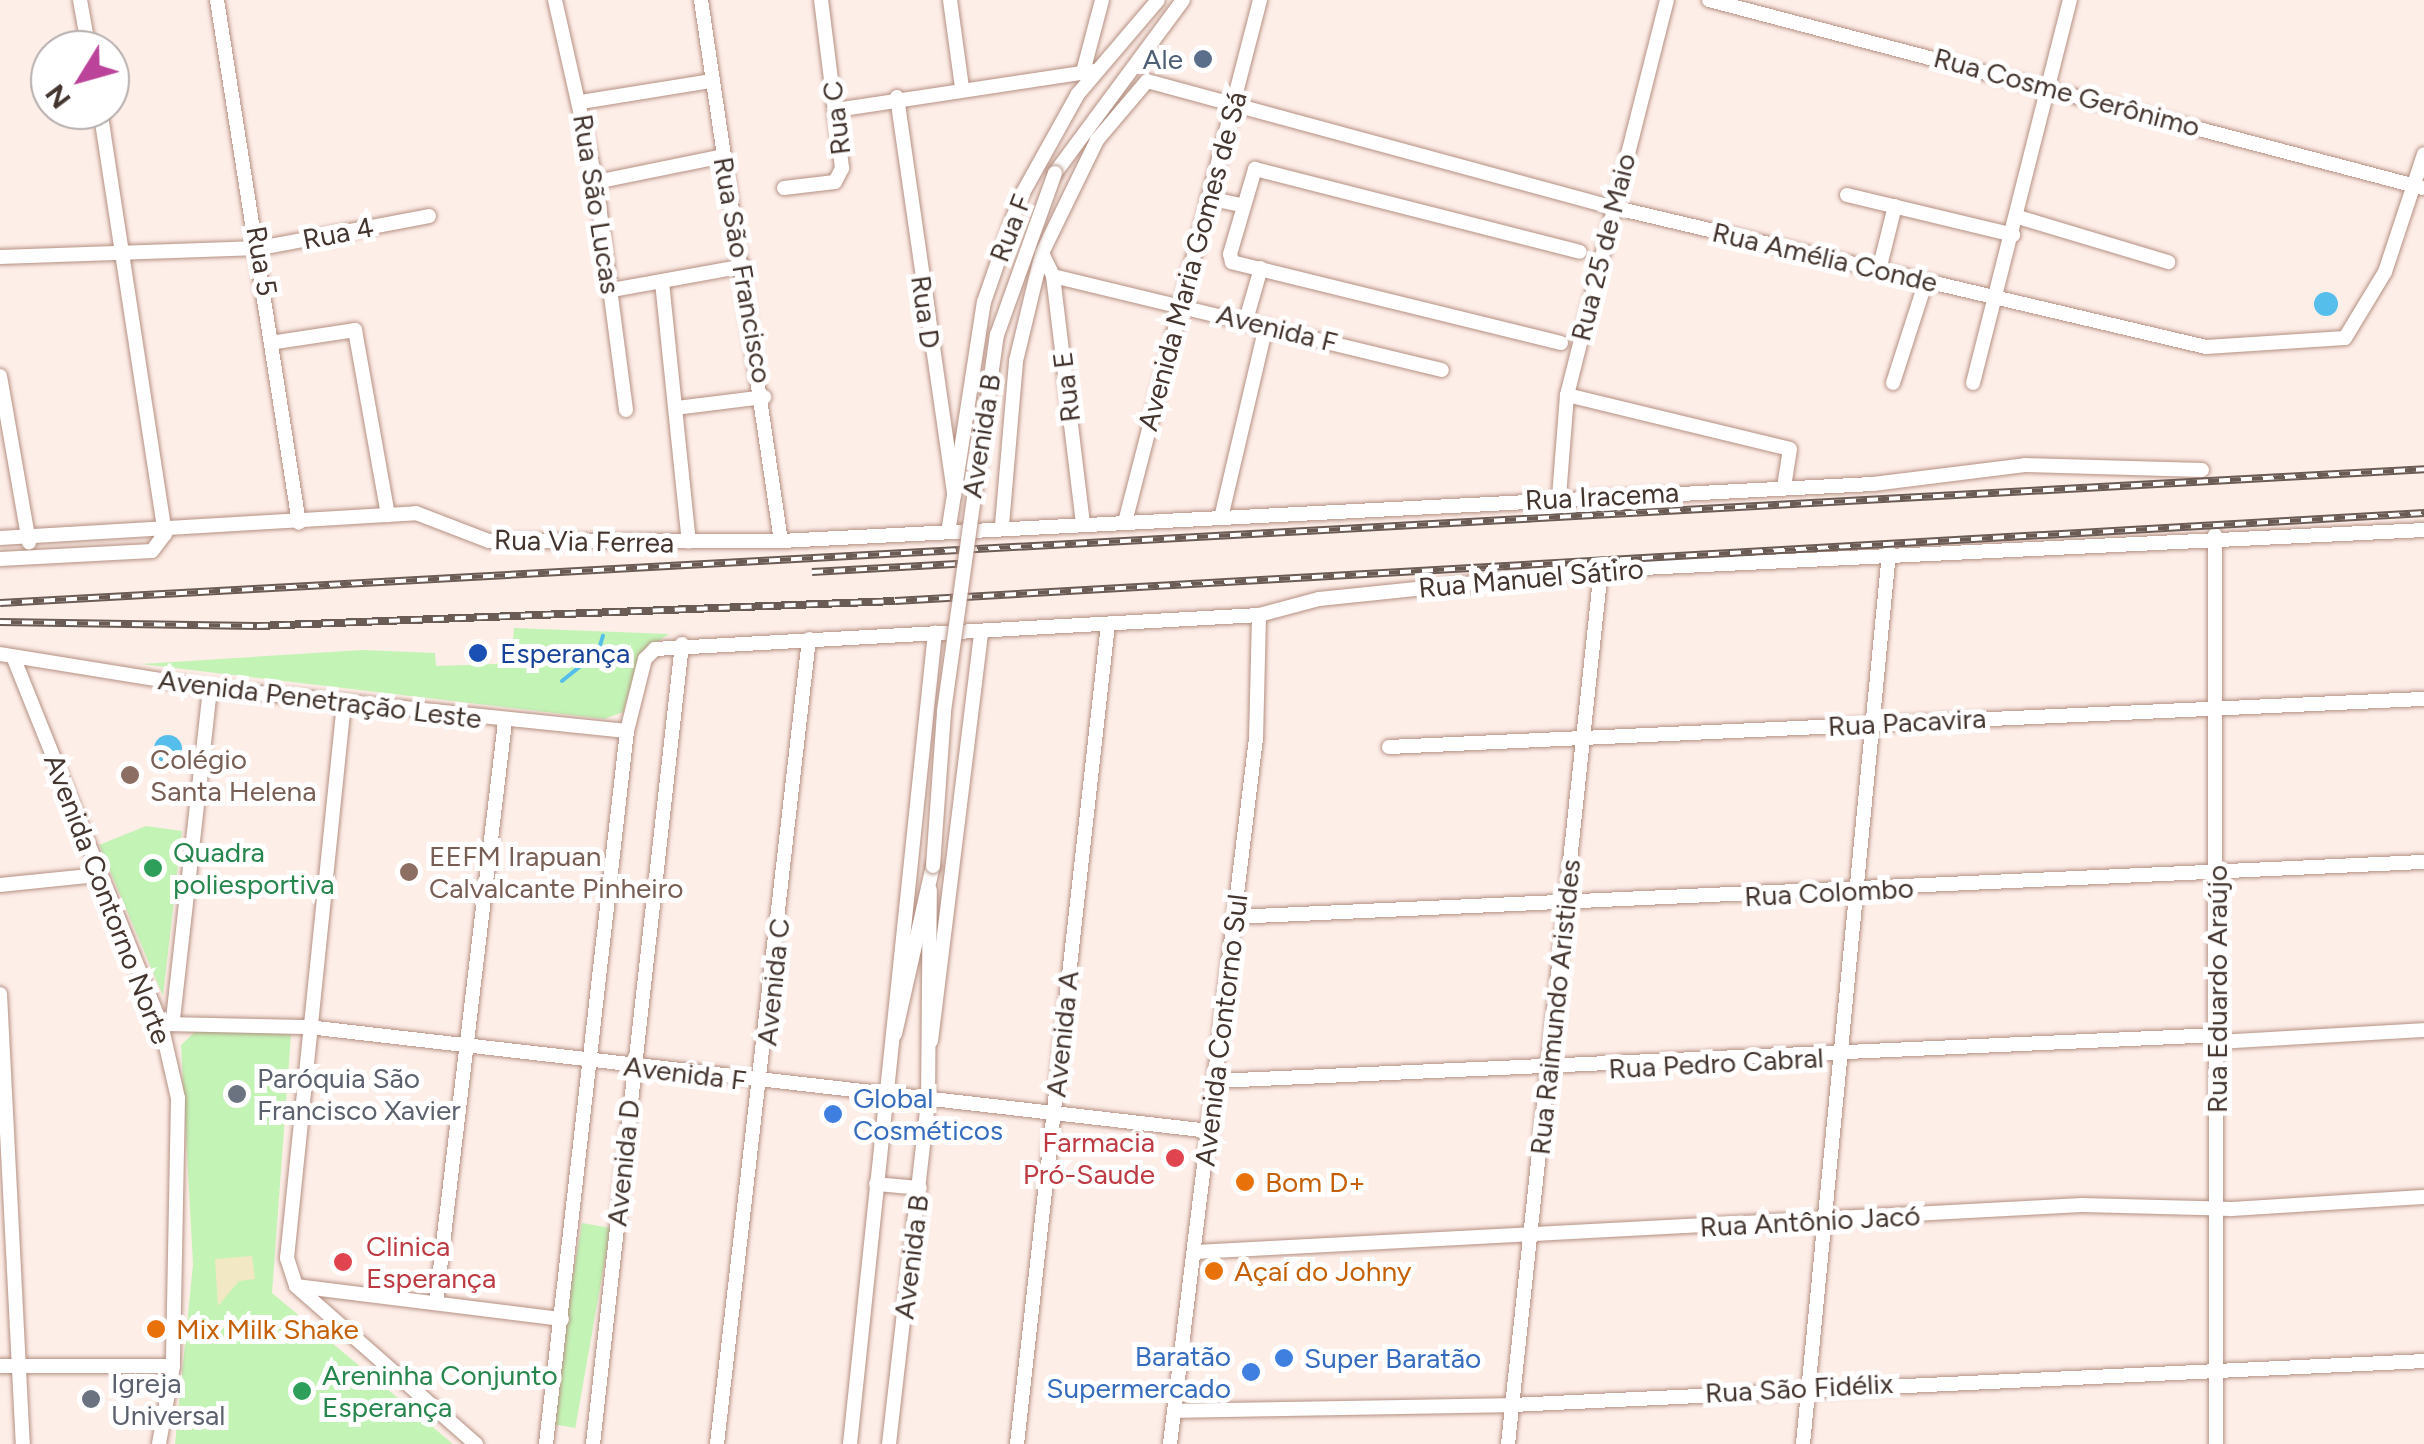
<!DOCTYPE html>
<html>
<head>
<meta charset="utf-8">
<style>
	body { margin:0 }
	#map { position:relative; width:2424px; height:1444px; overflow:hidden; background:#feeee8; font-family:Figtree,sans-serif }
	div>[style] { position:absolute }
	.green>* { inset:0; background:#c4f3b6; transform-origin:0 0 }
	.sand>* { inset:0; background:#f2e8c3 }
	.water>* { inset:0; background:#56beea }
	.round { border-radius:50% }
	.stream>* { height:4px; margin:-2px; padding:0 2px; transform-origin:2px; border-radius:2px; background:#56beea }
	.roads { filter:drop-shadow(0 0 2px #b49082) drop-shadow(0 0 2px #b49082) }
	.minor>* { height:14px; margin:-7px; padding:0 7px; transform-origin:7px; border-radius:7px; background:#fff }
	.rail>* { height:8px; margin-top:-4px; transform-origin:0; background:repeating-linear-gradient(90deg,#fff 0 11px,#6a5b55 0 22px); box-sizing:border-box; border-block:2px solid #6a5b55 }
	.bridges { filter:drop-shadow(0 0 2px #b49082) drop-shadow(0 0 2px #b49082) }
	.minor-bridge>* { height:14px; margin:-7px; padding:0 7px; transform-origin:7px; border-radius:7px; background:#fff }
	.dots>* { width:28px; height:28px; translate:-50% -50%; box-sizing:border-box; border:5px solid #fff; border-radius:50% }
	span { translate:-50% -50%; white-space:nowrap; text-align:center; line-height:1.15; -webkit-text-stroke:10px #fff; paint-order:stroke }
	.service-label { font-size:28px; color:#4e5e75 }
	.right { translate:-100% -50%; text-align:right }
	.street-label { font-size:28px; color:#44352f }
	.transit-label { font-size:28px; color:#164399 }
	.left { translate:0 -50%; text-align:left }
	.education-label { font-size:28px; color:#785e54 }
	.leisure-label { font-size:28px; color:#27864d }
	.worship-label { font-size:28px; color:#5b616d }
	.shop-label { font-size:28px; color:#366cbe }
	.health-label { font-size:28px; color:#be3a42 }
	.food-label { font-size:28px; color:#c56008 }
	.north { position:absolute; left:30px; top:30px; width:100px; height:100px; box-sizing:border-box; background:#fff; border:2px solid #b4aeac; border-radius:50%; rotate:233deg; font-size:28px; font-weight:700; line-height:40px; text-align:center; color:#44352f }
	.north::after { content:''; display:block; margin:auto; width:35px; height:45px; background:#bb449a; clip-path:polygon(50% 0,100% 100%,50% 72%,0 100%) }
</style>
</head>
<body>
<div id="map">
	<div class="green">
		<div style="clip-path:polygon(514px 628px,669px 634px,641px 653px,623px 712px,604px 719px,141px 664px,362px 650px,435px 653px,436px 666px,496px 664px,512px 652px)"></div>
		<div style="clip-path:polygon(146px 826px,182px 831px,163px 996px,99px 845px)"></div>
		<div style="clip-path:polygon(202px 1025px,291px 1035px,272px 1293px,453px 1444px,175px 1444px,193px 1264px,181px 1045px)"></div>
		<div style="left:582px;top:1223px;width:29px;height:203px;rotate:10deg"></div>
	</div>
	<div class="sand">
		<div style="clip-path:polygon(252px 1256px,255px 1279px,239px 1281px,218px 1306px,215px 1259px)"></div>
	</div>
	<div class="water">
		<div class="round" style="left:2314px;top:292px;width:24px;height:24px"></div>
		<div class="round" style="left:154px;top:735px;width:28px;height:28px"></div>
	</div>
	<div class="stream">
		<div style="left:562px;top:681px;width:46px;rotate:-38.9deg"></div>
		<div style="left:598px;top:652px;width:17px;rotate:-73deg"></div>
	</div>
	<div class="roads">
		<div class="minor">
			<div style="left:80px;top:0;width:51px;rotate:79.8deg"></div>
			<div style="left:217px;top:0;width:529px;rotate:81.09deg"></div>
			<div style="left:555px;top:0;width:187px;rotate:77.3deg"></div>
			<div style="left:596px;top:182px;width:230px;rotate:82.5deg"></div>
			<div style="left:701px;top:0;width:547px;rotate:81.59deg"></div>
			<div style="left:950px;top:0;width:89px;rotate:82.2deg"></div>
			<div style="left:1709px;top:0;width:738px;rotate:14.75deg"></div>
			<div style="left:1083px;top:72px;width:74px;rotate:-75.2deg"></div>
			<div style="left:897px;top:97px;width:402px;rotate:81.8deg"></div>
			<div style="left:954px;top:495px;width:31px;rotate:99deg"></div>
			<div style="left:581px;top:102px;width:131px;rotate:-9.2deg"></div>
			<div style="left:836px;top:110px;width:262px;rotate:-8.6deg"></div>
			<div style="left:1055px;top:173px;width:215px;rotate:-53.5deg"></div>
			<div style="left:596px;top:182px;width:131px;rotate:-11.5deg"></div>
			<div style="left:784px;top:188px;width:51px;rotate:-6.7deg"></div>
			<div style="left:835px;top:182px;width:16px;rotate:-63deg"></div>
			<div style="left:842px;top:168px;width:169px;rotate:-97.1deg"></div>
			<div style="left:1847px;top:195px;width:171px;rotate:13.5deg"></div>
			<div style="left:1208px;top:198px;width:35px;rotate:12deg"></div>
			<div style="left:2018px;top:217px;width:157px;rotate:16.7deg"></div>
			<div style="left:1042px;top:253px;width:25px;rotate:64deg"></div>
			<div style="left:1053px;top:276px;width:250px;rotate:83.1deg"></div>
			<div style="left:0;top:257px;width:260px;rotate:-2deg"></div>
			<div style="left:260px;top:248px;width:172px;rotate:-10.7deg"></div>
			<div style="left:1879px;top:270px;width:66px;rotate:-76deg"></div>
			<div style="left:1053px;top:276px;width:400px;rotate:13.6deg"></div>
			<div style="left:662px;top:282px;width:261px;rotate:84.1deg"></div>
			<div style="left:612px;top:290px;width:134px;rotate:-10.3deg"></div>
			<div style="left:1246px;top:320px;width:54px;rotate:-73.9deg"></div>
			<div style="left:276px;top:342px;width:80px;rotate:-8.6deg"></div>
			<div style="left:355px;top:330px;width:188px;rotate:79.9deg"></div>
			<div style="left:1561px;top:343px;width:339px;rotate:-166.2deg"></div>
			<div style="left:1232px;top:262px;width:8px;rotate:-104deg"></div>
			<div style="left:1230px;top:254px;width:89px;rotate:-73.6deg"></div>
			<div style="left:1255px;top:169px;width:335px;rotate:14.3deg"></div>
			<div style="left:0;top:376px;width:169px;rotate:80.1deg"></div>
			<div style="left:1893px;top:383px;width:107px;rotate:-72.1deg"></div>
			<div style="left:1973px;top:383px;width:395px;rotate:-75.8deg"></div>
			<div style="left:1567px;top:395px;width:229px;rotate:13.6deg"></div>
			<div style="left:1790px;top:449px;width:38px;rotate:99deg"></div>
			<div style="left:676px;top:408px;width:89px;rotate:-7.1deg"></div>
			<div style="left:954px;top:495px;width:195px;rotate:-81.2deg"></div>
			<div style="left:984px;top:302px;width:110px;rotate:-70.9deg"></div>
			<div style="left:1020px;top:198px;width:119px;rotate:-60.9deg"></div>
			<div style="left:1078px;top:94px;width:123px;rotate:-49.6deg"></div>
			<div style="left:1559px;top:497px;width:102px;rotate:-85.5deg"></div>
			<div style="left:1567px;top:395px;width:407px;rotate:-75.8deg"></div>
			<div style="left:1221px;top:518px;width:197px;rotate:-76.8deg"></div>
			<div style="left:1125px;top:522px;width:539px;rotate:-75.5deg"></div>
			<div style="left:1002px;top:525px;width:165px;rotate:-85.1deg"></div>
			<div style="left:1016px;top:361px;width:111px;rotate:-76.5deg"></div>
			<div style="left:1042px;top:253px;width:126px;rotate:-64deg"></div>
			<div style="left:1097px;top:140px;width:77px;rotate:-49.7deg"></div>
			<div style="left:1147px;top:81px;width:482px;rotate:15.2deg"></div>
			<div style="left:1612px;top:207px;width:610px;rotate:13.26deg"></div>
			<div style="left:2206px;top:347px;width:139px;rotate:-3.7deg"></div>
			<div style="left:2345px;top:338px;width:77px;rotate:-58.8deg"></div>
			<div style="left:2385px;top:272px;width:124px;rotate:-71.7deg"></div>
			<div style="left:2215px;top:535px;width:909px;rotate:89.94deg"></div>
			<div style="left:0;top:538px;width:417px;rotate:-3.4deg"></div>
			<div style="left:416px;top:513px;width:78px;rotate:21deg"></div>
			<div style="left:489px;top:541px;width:292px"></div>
			<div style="left:781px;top:541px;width:1093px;rotate:-2.99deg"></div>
			<div style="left:1873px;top:484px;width:153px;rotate:-7.1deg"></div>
			<div style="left:2025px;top:465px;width:177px;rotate:1.6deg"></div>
			<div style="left:0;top:559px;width:152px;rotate:-3deg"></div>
			<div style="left:152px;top:551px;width:21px;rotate:-53deg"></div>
			<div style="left:165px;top:534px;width:429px;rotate:-98.7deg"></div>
			<div style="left:0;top:654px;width:213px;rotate:9.2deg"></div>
			<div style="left:210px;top:688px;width:419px;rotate:5.9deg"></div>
			<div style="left:14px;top:659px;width:393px;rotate:68.1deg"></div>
			<div style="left:161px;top:1024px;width:76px;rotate:77.1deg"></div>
			<div style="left:178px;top:1098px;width:268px;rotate:91.1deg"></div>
			<div style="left:173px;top:1366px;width:79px;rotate:100.2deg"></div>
			<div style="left:344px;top:703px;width:558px;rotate:95.86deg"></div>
			<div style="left:287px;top:1258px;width:29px;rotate:72deg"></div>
			<div style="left:296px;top:1286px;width:240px;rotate:41.3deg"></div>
			<div style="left:1389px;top:747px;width:1036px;rotate:-2.66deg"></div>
			<div style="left:0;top:885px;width:100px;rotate:-5.8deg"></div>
			<div style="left:1234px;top:917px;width:1191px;rotate:-2.65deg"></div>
			<div style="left:0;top:994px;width:451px;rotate:87.1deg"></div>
			<div style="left:173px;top:1019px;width:333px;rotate:-83.6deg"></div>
			<div style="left:161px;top:1024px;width:147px;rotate:1.2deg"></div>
			<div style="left:308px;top:1027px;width:908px;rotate:6.58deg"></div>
			<div style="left:895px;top:1034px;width:172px;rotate:-77.3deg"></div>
			<div style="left:931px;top:1041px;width:413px;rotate:-83deg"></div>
			<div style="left:2216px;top:1042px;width:208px;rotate:-3.3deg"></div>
			<div style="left:1216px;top:1081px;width:1001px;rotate:-2.63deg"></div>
			<div style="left:876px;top:1184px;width:44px;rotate:5.2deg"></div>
			<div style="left:1195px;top:1252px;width:888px;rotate:-3.03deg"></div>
			<div style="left:2082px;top:1205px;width:149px;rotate:1.5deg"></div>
			<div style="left:2231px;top:1209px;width:193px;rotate:-3.6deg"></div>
			<div style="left:296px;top:1286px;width:268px;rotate:7.1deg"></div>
			<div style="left:436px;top:1303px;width:585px;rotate:-83.23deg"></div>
			<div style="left:0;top:1366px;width:173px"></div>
			<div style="left:1174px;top:1411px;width:338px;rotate:-1deg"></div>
			<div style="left:1512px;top:1405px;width:913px;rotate:-2.76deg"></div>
			<div style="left:546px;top:1444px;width:718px;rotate:-83.52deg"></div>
			<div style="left:627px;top:731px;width:74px;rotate:-76deg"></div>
			<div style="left:645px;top:659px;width:14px;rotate:-45deg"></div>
			<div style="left:655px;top:649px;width:605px;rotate:-3.22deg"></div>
			<div style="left:1259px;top:615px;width:62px;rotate:-14.9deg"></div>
			<div style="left:1319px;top:599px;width:283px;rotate:-5.9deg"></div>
			<div style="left:1601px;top:570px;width:824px;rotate:-2.78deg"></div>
			<div style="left:593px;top:1444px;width:805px;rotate:-83.65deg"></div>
			<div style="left:717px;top:1444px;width:810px;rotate:-83.48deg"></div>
			<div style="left:850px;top:1444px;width:816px;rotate:-84.02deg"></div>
			<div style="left:889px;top:1444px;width:345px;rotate:-83.5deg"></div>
			<div style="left:928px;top:1101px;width:211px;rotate:-89.5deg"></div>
			<div style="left:1017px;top:1444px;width:825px;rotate:-83.67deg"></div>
			<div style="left:1170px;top:1444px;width:710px;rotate:-83.05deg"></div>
			<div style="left:1256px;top:739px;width:124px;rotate:-88.6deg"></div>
			<div style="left:1508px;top:1444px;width:879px;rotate:-83.93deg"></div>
			<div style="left:1803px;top:1444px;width:896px;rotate:-84.49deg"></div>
		</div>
	</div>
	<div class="rail">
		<div style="left:812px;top:572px;width:159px;rotate:-3.2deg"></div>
		<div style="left:0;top:603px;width:2428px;rotate:-3.16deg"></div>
		<div style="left:0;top:622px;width:257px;rotate:0.9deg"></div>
		<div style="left:257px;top:626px;width:638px;rotate:-2.24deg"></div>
		<div style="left:895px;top:601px;width:1532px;rotate:-3.29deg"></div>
	</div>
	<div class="bridges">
		<div class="minor-bridge">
			<div style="left:933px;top:866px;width:155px;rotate:-85.9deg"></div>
			<div style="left:944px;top:711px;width:380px;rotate:-82deg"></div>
			<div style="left:997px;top:335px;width:172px;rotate:-70.3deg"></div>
		</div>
	</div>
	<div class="dots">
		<div style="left:1203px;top:59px;background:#5c6f8a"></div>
		<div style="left:478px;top:653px;background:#1a4fb4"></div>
		<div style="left:130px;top:775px;background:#8d6e63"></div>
		<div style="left:153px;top:868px;background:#2e9e5b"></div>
		<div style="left:409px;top:872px;background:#8d6e63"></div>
		<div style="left:237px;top:1094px;background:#6b7280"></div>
		<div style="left:833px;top:1114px;background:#3f7fe0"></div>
		<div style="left:1175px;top:1158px;background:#e0444e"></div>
		<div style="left:1245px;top:1182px;background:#e8710a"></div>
		<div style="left:343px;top:1262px;background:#e0444e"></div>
		<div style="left:1214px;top:1271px;background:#e8710a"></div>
		<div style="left:156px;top:1329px;background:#e8710a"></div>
		<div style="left:1284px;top:1358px;background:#3f7fe0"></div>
		<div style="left:1251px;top:1372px;background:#3f7fe0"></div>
		<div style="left:302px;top:1391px;background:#2e9e5b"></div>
		<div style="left:91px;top:1399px;background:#6b7280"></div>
	</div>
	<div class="service-label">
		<span class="right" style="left:1183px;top:59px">Ale</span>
	</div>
	<div class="street-label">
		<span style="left:2067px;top:92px;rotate:15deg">Rua Cosme Gerônimo</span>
		<span style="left:836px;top:118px;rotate:-97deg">Rua C</span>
		<span style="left:597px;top:204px;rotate:81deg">Rua São Lucas</span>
		<span style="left:1010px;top:228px;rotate:-69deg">Rua F</span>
		<span style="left:338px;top:233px;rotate:-11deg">Rua 4</span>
		<span style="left:1603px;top:247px;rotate:-76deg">Rua 25 de Maio</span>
		<span style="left:1825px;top:257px;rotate:13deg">Rua Amélia Conde</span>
		<span style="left:262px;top:261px;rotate:80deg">Rua 5</span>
		<span style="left:1192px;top:261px;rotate:-75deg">Avenida Maria Gomes de Sá</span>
		<span style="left:743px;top:270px;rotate:80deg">Rua São Francisco</span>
		<span style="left:926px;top:312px;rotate:82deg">Rua D</span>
		<span style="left:1277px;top:328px;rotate:14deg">Avenida F</span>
		<span style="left:1066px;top:387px;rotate:-97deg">Rua E</span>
		<span style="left:981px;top:436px;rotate:-81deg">Avenida B</span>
		<span style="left:1602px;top:496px;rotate:-3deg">Rua Iracema</span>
		<span style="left:584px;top:541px;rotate:1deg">Rua Via Ferrea</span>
		<span style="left:1531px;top:578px;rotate:-5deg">Rua Manuel Sátiro</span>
		<span style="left:320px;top:699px;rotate:7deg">Avenida Penetração Leste</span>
		<span style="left:1907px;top:722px;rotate:-3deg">Rua Pacavira</span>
		<span style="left:1829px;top:892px;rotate:-3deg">Rua Colombo</span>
		<span style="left:108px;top:899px;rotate:69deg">Avenida Contorno Norte</span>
		<span style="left:773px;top:982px;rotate:-84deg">Avenida C</span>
		<span style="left:2217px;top:989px;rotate:-90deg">Rua Eduardo Araújo</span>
		<span style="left:1555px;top:1007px;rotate:-84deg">Rua Raimundo Aristides</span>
		<span style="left:1221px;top:1030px;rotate:-83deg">Avenida Contorno Sul</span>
		<span style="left:1062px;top:1034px;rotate:-84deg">Avenida A</span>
		<span style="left:1716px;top:1063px;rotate:-3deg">Rua Pedro Cabral</span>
		<span style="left:685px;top:1073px;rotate:7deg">Avenida F</span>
		<span style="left:623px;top:1163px;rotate:-84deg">Avenida D</span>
		<span style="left:1810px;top:1221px;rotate:-3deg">Rua Antônio Jacó</span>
		<span style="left:911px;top:1257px;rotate:-83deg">Avenida B</span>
		<span style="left:1799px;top:1388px;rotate:-3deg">Rua São Fidélix</span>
	</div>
	<div class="transit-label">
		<span class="left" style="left:500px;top:653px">Esperança</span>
	</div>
	<div class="education-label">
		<span class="left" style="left:150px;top:775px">Colégio<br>Santa Helena</span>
		<span class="left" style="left:429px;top:872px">EEFM Irapuan<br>Calvalcante Pinheiro</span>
	</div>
	<div class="leisure-label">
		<span class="left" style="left:173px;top:868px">Quadra<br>poliesportiva</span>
		<span class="left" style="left:322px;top:1391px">Areninha Conjunto<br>Esperança</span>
	</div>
	<div class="worship-label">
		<span class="left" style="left:257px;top:1094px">Paróquia São<br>Francisco Xavier</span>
		<span class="left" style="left:111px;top:1399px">Igreja<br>Universal</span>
	</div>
	<div class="shop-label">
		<span class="left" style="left:853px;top:1114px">Global<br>Cosméticos</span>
		<span class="right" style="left:1231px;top:1372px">Baratão<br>Supermercado</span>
		<span class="left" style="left:1304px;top:1358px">Super Baratão</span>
	</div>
	<div class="health-label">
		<span class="right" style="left:1155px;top:1158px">Farmacia<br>Pró-Saude</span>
		<span class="left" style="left:366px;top:1262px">Clinica<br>Esperança</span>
	</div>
	<div class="food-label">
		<span class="left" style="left:1265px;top:1182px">Bom D+</span>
		<span class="left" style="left:1234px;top:1271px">Açaí do Johny</span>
		<span class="left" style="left:176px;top:1329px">Mix Milk Shake</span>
	</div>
	<div class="north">N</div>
</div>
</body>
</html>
